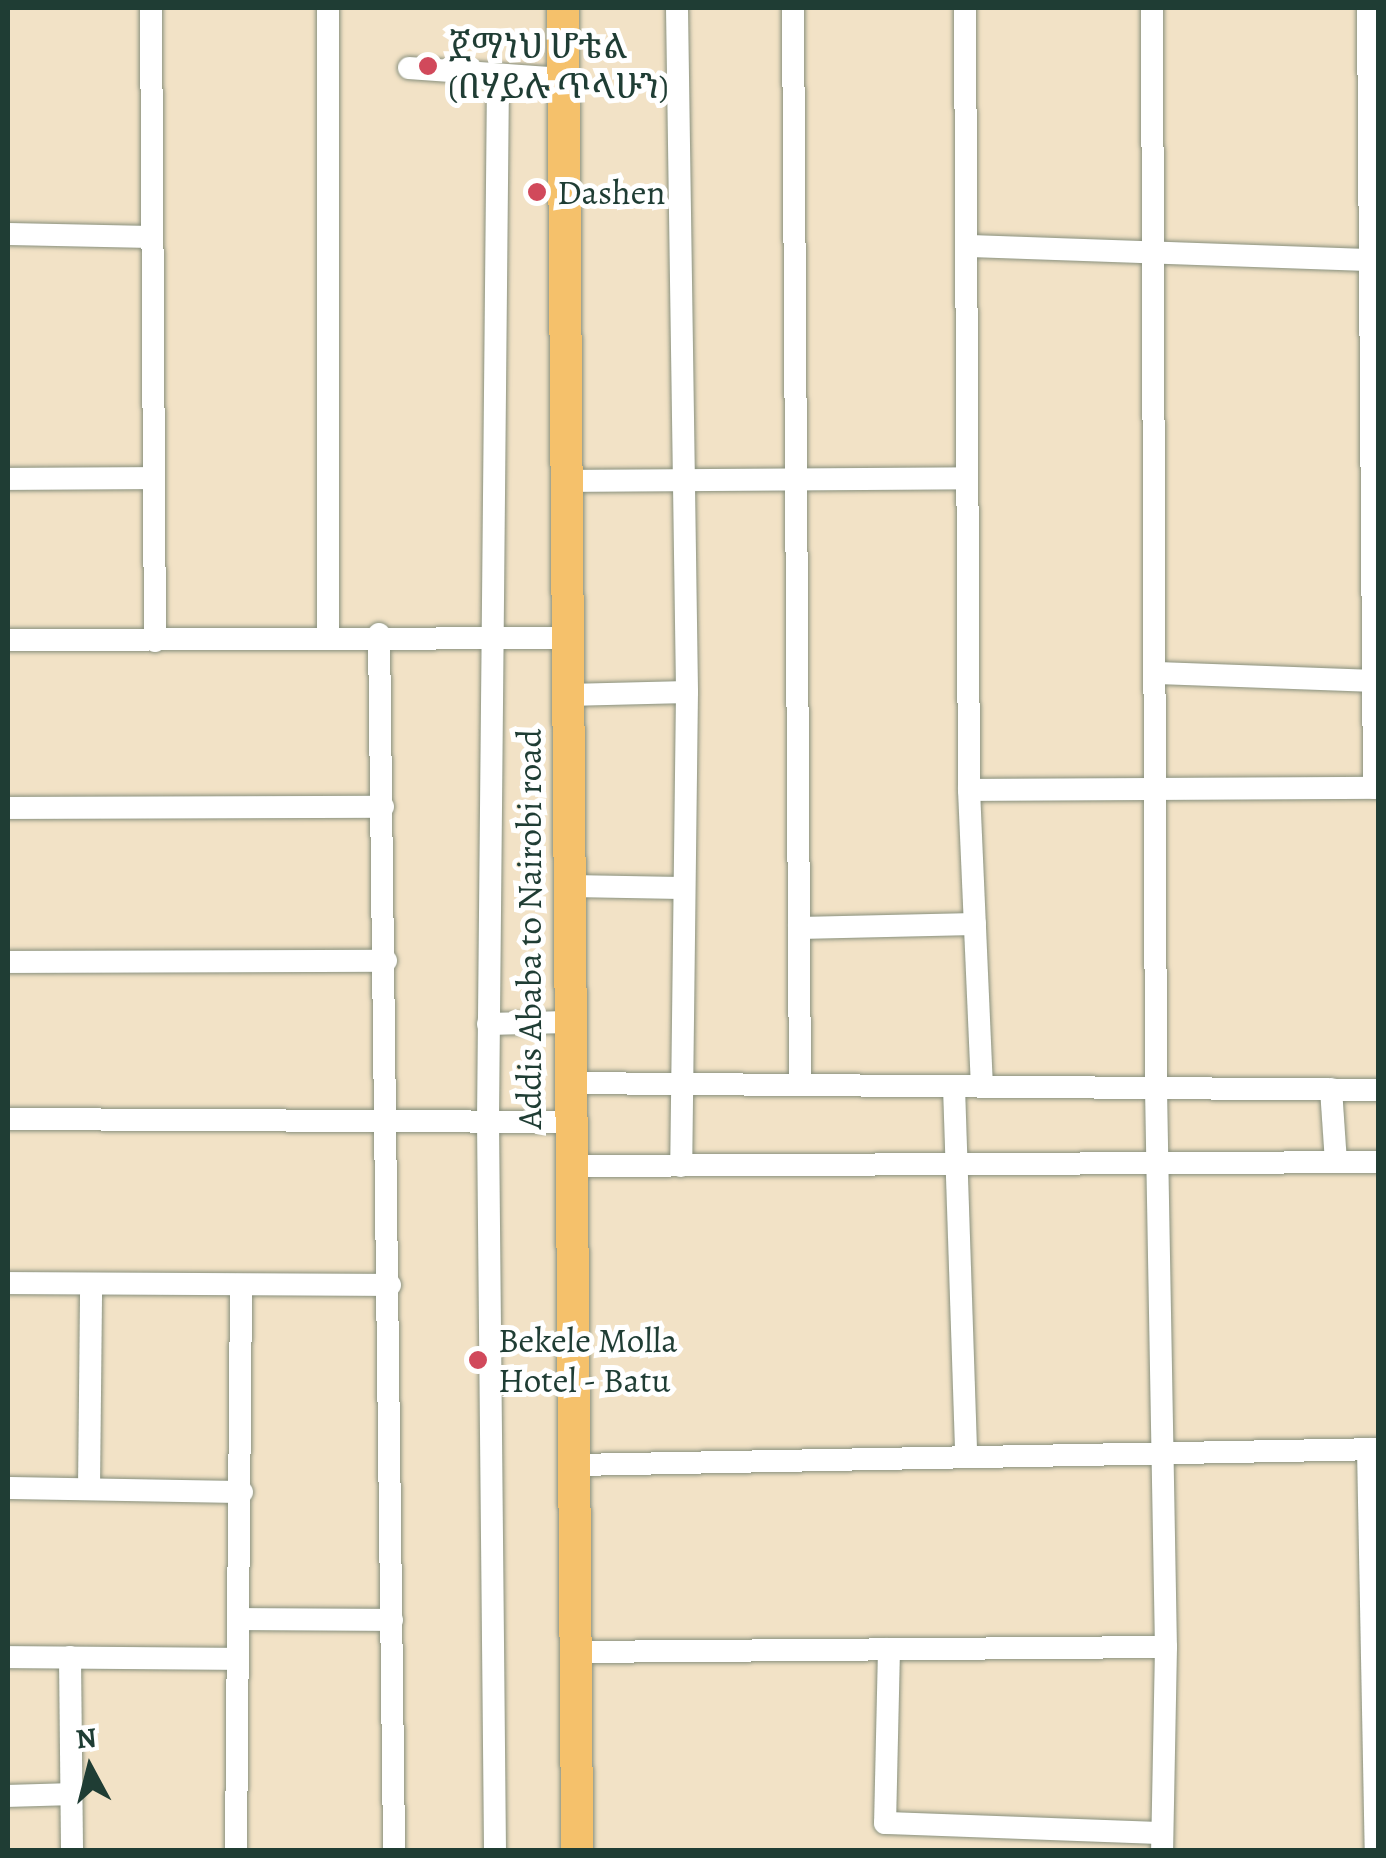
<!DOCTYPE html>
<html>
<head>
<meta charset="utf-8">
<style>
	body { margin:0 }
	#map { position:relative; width:1386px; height:1858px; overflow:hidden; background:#f2e2c6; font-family:Alegreya,"Noto Serif Ethiopic",serif }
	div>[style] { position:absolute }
	.roads { filter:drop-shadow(0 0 2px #88907d) drop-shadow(0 0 2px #88907d) }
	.minor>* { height:22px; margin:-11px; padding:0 11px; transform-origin:11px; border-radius:11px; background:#fff }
	.highway>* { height:32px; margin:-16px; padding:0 16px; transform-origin:16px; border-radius:16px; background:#f5c16b }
	.dots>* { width:28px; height:28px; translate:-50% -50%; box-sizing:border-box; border:5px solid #fff; border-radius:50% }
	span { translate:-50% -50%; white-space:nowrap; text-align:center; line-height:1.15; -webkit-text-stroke:10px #fff; paint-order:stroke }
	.poi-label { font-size:35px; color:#1f3d34 }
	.left { translate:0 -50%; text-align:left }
	.street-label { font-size:35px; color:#1f3d34 }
	.frame { position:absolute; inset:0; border:10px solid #1f3d34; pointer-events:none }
	.north { position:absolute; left:40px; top:1718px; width:100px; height:100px; -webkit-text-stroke:8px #fff; paint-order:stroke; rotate:353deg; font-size:28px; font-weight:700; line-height:40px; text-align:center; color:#1f3d34 }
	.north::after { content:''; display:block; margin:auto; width:35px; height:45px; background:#1f3d34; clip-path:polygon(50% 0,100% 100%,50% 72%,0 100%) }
</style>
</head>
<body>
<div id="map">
	<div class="roads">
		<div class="minor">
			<div style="left:151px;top:8px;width:633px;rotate:89.64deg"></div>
			<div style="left:328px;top:8px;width:629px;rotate:90deg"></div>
			<div style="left:677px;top:8px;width:684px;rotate:89.16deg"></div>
			<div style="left:687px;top:692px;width:474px;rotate:90.7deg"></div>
			<div style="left:793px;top:8px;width:1077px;rotate:89.63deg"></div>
			<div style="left:965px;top:8px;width:782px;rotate:89.71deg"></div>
			<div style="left:969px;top:790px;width:297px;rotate:87.5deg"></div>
			<div style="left:1152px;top:8px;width:1080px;rotate:89.79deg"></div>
			<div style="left:1156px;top:1088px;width:559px;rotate:88.98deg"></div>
			<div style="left:1166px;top:1647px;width:203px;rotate:91.1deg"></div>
			<div style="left:1368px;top:8px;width:780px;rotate:89.56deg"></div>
			<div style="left:409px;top:68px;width:154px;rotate:4.1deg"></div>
			<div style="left:8px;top:234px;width:144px;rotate:1.2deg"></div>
			<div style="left:967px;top:246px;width:411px;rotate:2deg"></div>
			<div style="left:8px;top:479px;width:145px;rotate:-0.4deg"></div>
			<div style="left:568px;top:481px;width:399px;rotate:-0.4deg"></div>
			<div style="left:379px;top:634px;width:1216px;rotate:89.29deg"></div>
			<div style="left:8px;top:640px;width:560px;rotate:-0.2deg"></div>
			<div style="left:1155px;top:673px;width:223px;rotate:2.1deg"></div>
			<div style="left:568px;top:695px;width:119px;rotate:-1.4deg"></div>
			<div style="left:969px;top:790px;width:409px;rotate:-0.3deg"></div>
			<div style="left:8px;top:808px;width:375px;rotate:-0.2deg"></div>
			<div style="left:568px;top:886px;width:116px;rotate:1deg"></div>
			<div style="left:799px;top:928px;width:176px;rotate:-1.3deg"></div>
			<div style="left:8px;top:962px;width:378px;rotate:-0.2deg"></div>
			<div style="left:488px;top:1024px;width:79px;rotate:-1.5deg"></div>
			<div style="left:567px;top:1083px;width:811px;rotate:0.49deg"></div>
			<div style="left:954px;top:1087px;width:367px;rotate:88.1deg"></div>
			<div style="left:1331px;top:1089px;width:73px;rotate:86.1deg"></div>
			<div style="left:8px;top:1119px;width:561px;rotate:0.31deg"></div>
			<div style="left:570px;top:1166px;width:808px;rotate:-0.28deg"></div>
			<div style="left:8px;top:1283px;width:382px;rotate:0.3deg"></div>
			<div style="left:1368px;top:1449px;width:401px;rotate:88.9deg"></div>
			<div style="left:576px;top:1465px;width:802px;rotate:-1.14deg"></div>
			<div style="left:8px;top:1488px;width:234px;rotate:1deg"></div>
			<div style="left:89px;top:1489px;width:203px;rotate:-89.4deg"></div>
			<div style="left:243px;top:1619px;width:149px;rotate:0.4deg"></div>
			<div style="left:889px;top:1649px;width:174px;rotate:91.3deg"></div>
			<div style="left:885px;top:1823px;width:277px;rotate:2.1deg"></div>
			<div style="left:577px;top:1652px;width:589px;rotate:-0.49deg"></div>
			<div style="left:8px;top:1657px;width:230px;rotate:0.5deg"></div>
			<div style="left:70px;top:1657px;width:193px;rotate:89.4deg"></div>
			<div style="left:8px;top:1796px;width:64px;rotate:-1.8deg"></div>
			<div style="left:236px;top:1850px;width:565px;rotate:-89.49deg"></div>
			<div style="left:495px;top:1850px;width:729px;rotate:-90.55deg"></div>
			<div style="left:488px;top:1121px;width:1046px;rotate:-89.45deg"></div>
		</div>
		<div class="highway">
			<div style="left:563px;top:8px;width:1842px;rotate:89.56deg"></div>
		</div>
	</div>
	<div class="dots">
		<div style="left:428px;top:66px;background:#d1495b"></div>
		<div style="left:537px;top:192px;background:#d1495b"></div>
		<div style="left:478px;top:1360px;background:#d1495b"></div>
	</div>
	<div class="poi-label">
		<span class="left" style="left:448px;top:66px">ጀማነህ ሆቴል<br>(በሃይሉ ጥላሁን)</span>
		<span class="left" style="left:557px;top:192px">Dashen</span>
		<span class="left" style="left:498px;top:1360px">Bekele Molla<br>Hotel - Batu</span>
	</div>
	<div class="street-label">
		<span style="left:529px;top:929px;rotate:-90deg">Addis Ababa to Nairobi road</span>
	</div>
	<div class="frame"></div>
	<div class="north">N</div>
</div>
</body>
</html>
